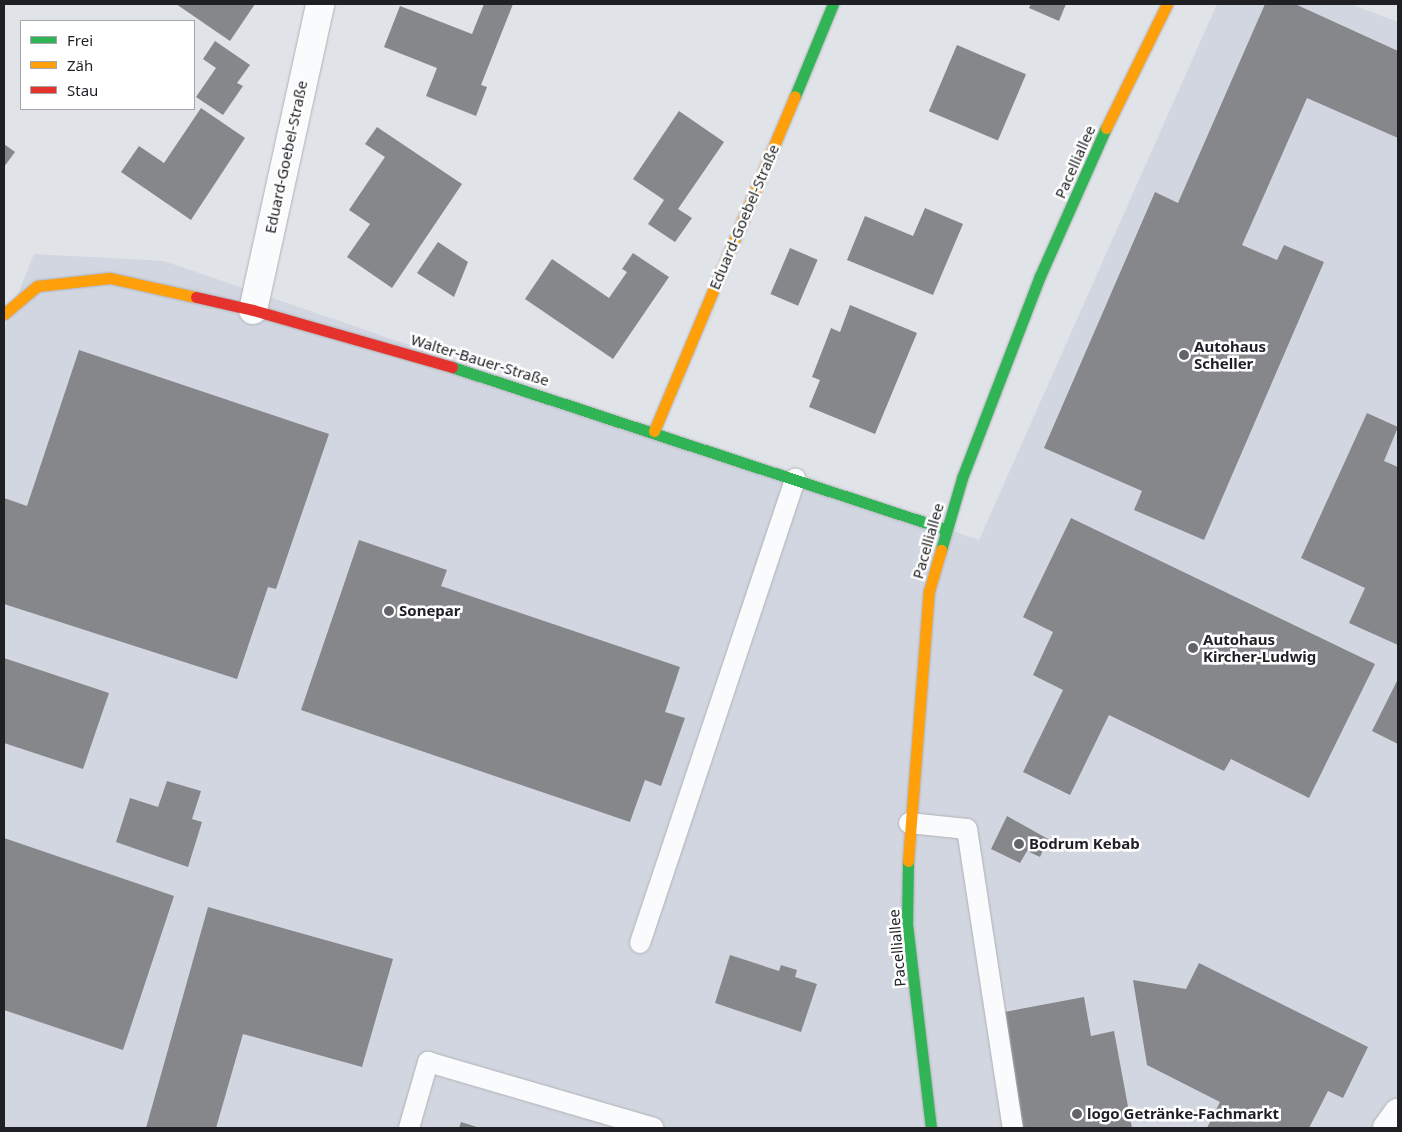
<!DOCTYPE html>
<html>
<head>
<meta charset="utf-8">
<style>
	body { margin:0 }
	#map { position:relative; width:1402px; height:1132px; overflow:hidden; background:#e0e3e8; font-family:"Noto Sans",sans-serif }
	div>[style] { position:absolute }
	.built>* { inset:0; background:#d1d6e1 }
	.building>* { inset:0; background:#85878a; transform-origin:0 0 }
	.roads { filter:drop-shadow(0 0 1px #b0b2b6) drop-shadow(0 0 1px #b0b2b6) }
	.lane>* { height:20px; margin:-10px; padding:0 10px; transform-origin:10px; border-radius:10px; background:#fafbfc }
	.street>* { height:28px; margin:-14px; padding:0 14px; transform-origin:14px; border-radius:14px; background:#fafbfc }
	.fast>* { height:11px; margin:-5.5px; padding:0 5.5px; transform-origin:5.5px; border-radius:5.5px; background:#30b455 }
	.slow>* { height:11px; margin:-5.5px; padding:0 5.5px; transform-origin:5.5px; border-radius:5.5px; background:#ff9f0a }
	.jam>* { height:11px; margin:-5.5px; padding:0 5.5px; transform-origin:5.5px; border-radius:5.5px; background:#e5322d }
	.dots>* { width:14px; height:14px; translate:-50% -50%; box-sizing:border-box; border:2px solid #fff; border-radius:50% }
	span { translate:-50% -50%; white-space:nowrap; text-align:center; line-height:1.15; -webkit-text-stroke:5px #fff; paint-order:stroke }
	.street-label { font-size:15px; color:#1f2024 }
	.poi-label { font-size:15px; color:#1f2024; font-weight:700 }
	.left { translate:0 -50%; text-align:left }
	.frame { position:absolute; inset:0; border:5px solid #1f2024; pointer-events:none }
	.legend { position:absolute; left:20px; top:20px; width:175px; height:90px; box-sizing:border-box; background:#fff; border:1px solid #a5a6a7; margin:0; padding:6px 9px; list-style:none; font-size:15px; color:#1f2024 }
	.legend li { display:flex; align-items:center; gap:10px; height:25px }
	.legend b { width:25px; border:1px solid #a5a6a7 }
</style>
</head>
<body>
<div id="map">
	<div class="built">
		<div style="clip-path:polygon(1217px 4px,1350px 4px,1398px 22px,1398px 1128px,4px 1128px,4px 329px,34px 254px,164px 261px,979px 540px)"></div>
	</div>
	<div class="building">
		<div style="clip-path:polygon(176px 4px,255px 4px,230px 41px)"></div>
		<div style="clip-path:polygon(484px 4px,513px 4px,481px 85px,487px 87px,476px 116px,426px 96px,437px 68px,384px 47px,400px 6px,472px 34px)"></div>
		<div style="clip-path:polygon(1031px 4px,1066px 4px,1059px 21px,1029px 8px)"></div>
		<div style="clip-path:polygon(1265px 4px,1295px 4px,1398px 51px,1398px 138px,1307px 98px,1242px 245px,1277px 260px,1284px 245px,1324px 262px,1204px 540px,1134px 510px,1142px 491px,1044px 448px,1155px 192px,1178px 203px)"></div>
		<div style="clip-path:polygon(215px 41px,250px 65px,237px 83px,243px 86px,223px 115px,196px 97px,216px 68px,203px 59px)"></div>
		<div style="left:957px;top:45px;width:75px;height:72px;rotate:23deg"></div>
		<div style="clip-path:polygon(201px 108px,245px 138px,191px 220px,121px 172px,139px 146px,164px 163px)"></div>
		<div style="clip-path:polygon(679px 111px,724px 142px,678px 209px,692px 218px,675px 242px,648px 224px,664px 200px,633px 179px)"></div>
		<div style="clip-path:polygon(377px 127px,462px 184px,392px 288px,347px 257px,370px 224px,349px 210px,385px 157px,365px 144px)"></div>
		<div style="clip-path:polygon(4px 144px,15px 152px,4px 167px)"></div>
		<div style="clip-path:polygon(925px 208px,963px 224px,933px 295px,847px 260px,865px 216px,913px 236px)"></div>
		<div style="clip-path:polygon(438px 242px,468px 262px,454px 297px,417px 273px)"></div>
		<div style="left:790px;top:248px;width:30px;height:50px;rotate:23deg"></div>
		<div style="clip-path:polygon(633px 253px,669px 277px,613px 359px,525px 299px,552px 259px,609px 298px,627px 272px,622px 269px)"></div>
		<div style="clip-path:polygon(850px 305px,917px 333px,875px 434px,809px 407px,820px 380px,812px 377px,831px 328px,840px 332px)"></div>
		<div style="clip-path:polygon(79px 350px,329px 434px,276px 589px,268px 587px,237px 679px,4px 604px,4px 498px,27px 506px)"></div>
		<div style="clip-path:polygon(1367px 413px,1398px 427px,1384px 461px,1398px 467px,1398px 645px,1349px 623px,1365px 588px,1301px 558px)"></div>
		<div style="clip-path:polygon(1071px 518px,1375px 664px,1309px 798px,1231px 759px,1224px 771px,1109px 715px,1070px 795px,1023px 772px,1063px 690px,1033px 675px,1053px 632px,1023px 617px)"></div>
		<div style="clip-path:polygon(359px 540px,447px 570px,441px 586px,680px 667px,665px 712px,685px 718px,661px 786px,645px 780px,630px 822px,301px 710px)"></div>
		<div style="clip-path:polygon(4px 658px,109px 693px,83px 769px,4px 743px)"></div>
		<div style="clip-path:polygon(1398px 679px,1398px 744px,1372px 731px)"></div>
		<div style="clip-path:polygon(167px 781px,201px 791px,192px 819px,202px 822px,188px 867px,116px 842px,130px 798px,158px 807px)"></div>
		<div style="clip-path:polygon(1007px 816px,1048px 839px,1040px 857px,1027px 851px,1020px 863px,991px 849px)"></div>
		<div style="clip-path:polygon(4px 838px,174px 896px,123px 1050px,4px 1010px)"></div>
		<div style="clip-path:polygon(208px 907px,393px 959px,362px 1067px,243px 1034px,216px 1128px,146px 1128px)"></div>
		<div style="clip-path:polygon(730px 955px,779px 971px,781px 965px,797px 970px,795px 977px,817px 984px,801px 1032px,715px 1003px)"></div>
		<div style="clip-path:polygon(1199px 963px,1368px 1047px,1343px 1098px,1328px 1091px,1309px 1128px,1207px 1128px,1220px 1102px,1147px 1065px,1133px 980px,1186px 989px)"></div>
		<div style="clip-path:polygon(1084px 997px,1091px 1036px,1114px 1031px,1132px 1128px,1020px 1128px,999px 1013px)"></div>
		<div style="clip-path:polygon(461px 1122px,480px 1128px,459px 1128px)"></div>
	</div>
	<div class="roads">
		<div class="lane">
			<div style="left:909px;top:823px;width:58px;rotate:5.9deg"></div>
			<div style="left:967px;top:829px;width:303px;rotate:81.3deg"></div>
			<div style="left:640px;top:943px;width:490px;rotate:-71.5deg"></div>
			<div style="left:409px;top:1128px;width:69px;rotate:-73.9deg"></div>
			<div style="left:428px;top:1062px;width:235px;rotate:16.3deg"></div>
		</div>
		<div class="street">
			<div style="left:253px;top:310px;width:313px;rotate:-77.6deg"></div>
			<div style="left:1387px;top:1128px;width:19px;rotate:-54deg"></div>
		</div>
		<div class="fast">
			<div style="left:795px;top:96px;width:100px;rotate:-67.6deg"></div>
			<div style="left:452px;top:367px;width:519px;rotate:18.19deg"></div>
			<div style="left:941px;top:550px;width:75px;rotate:-73.7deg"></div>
			<div style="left:962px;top:478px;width:217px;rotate:-68.9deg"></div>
			<div style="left:1040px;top:276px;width:162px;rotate:-66deg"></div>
			<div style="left:908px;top:861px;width:63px;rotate:90.9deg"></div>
			<div style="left:907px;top:924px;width:205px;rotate:83.3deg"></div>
		</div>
		<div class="slow">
			<div style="left:1106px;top:128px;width:138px;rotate:-63.8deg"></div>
			<div style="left:4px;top:314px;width:43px;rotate:-40.3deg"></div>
			<div style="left:37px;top:286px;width:73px;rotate:-6.3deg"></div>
			<div style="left:110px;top:278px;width:88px;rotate:12.5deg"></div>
			<div style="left:654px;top:431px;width:363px;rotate:-67.2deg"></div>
			<div style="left:908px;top:861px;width:271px;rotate:-85.6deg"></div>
			<div style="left:929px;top:591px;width:43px;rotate:-73.7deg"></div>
		</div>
		<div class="jam">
			<div style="left:196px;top:297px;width:58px;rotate:12.8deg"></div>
			<div style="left:253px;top:310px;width:207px;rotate:16deg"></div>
		</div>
	</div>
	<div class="dots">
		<div style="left:1184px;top:355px;background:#636469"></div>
		<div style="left:389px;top:611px;background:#636469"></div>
		<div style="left:1193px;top:648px;background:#636469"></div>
		<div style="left:1019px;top:844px;background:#636469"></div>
		<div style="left:1077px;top:1114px;background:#636469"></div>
	</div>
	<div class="street-label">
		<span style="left:286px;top:157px;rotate:-78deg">Eduard-Goebel-Straße</span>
		<span style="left:1075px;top:162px;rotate:-66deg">Pacelliallee</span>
		<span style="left:744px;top:217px;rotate:-67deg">Eduard-Goebel-Straße</span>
		<span style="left:480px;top:360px;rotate:17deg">Walter-Bauer-Straße</span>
		<span style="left:928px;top:541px;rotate:-74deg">Pacelliallee</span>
		<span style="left:897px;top:948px;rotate:-95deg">Pacelliallee</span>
	</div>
	<div class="poi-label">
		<span class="left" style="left:1194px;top:355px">Autohaus<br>Scheller</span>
		<span class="left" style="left:399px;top:611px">Sonepar</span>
		<span class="left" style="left:1203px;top:648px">Autohaus<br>Kircher-Ludwig</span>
		<span class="left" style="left:1029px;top:844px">Bodrum Kebab</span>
		<span class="left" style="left:1087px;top:1114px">logo Getränke-Fachmarkt</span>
	</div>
	<div class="frame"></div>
	<ul class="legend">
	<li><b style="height:6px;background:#30b455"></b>Frei</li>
	<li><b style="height:6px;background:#ff9f0a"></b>Zäh</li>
	<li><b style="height:6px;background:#e5322d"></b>Stau</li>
	</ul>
</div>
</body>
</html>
